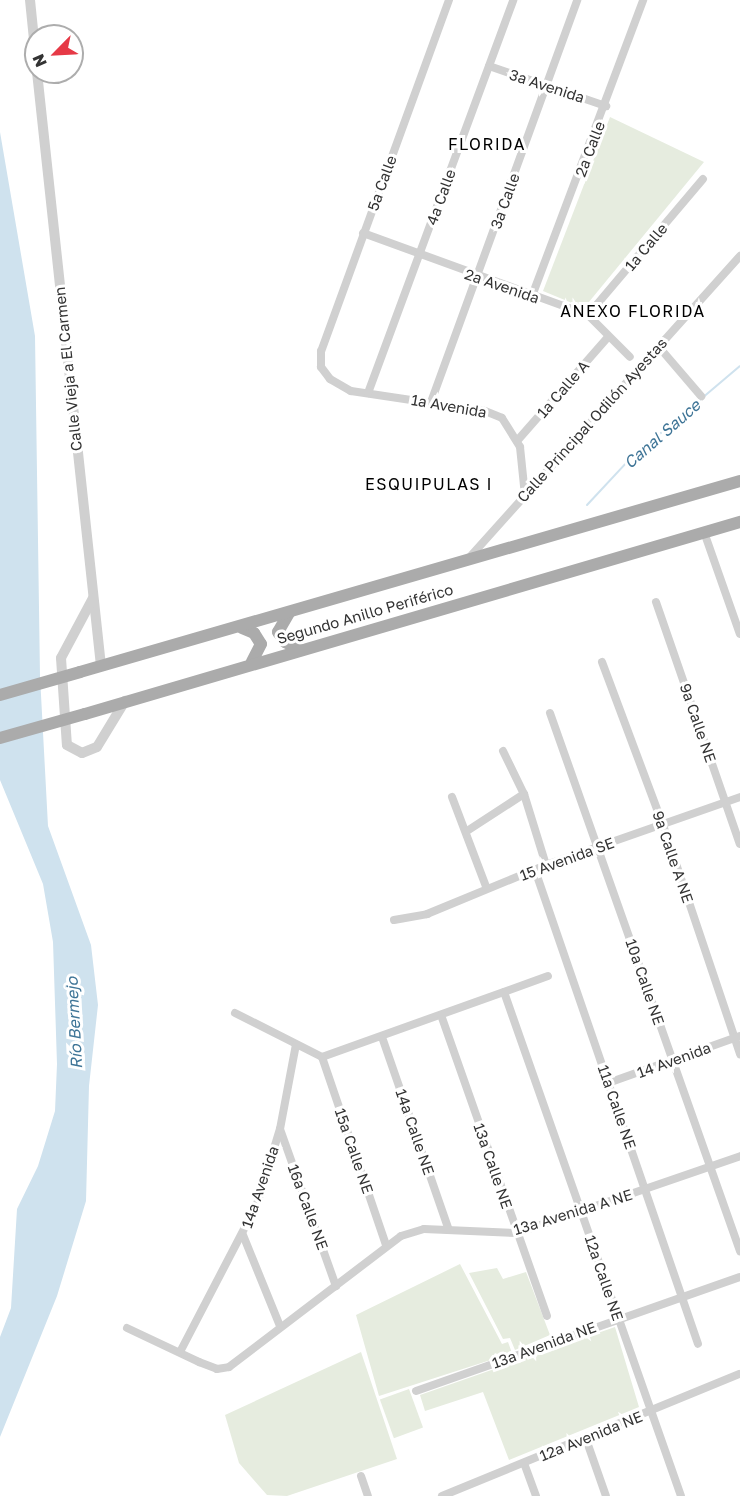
<!DOCTYPE html>
<html>
<head>
<meta charset="utf-8">
<style>
	body { margin:0 }
	#map { position:relative; width:740px; height:1496px; overflow:hidden; background:#fff; font-family:"Golos Text",sans-serif }
	div>[style] { position:absolute }
	.green>* { inset:0; background:#e6ecdf; transform-origin:0 0 }
	.water>* { inset:0; background:#cfe2ee }
	.stream>* { height:2px; margin:-1px; padding:0 1px; transform-origin:1px; border-radius:1px; background:#cfe2ee }
	.minor>* { height:8px; margin:-4px; padding:0 4px; transform-origin:4px; border-radius:4px; background:#d0d0d0 }
	.tertiary>* { height:10px; margin:-5px; padding:0 5px; transform-origin:5px; border-radius:5px; background:#d0d0d0 }
	.primary>* { height:12px; margin:-6px; padding:0 6px; transform-origin:6px; border-radius:6px; background:#ababab }
	.primary-bridge>* { height:12px; margin:-6px; padding:0 6px; transform-origin:6px; border-radius:6px; background:#ababab }
	span { translate:-50% -50%; white-space:nowrap; text-align:center; line-height:1.15; -webkit-text-stroke:6px #fff; paint-order:stroke }
	.street-label { font-size:15px; color:#333 }
	.neighbourhood-label { font-size:16px; color:#000; letter-spacing:1.5px }
	.water-label { font-size:16px; color:#3f7597; font-style:italic }
	.north { position:absolute; left:24px; top:24px; width:60px; height:60px; box-sizing:border-box; background:#fff; border:2px solid #adadad; border-radius:50%; rotate:246deg; font-size:16px; font-weight:700; line-height:24px; text-align:center; color:#333 }
	.north::after { content:''; display:block; margin:auto; width:21px; height:27px; background:#e63946; clip-path:polygon(50% 0,100% 100%,50% 72%,0 100%) }
</style>
</head>
<body>
<div id="map">
	<div class="green">
		<div style="clip-path:polygon(610px 117px,704px 162px,584px 308px,543px 291px)"></div>
		<div style="clip-path:polygon(460px 1264px,502px 1344px,508px 1342px,512px 1353px,379px 1396px,356px 1315px)"></div>
		<div style="clip-path:polygon(497px 1268px,503px 1279px,526px 1272px,550px 1335px,515px 1350px,510px 1338px,503px 1339px,469px 1273px)"></div>
		<div style="clip-path:polygon(615px 1327px,639px 1407px,509px 1460px,483px 1392px,425px 1411px,420px 1395px)"></div>
		<div style="clip-path:polygon(361px 1352px,397px 1459px,287px 1496px,267px 1495px,239px 1463px,225px 1415px)"></div>
		<div style="left:409px;top:1389px;width:41px;height:31px;rotate:70deg"></div>
	</div>
	<div class="water">
		<div style="clip-path:polygon(0 132px,35px 336px,40px 676px,48px 826px,91px 945px,98px 1005px,89px 1086px,86px 1201px,57px 1296px,0 1437px,0 1337px,11px 1308px,17px 1209px,38px 1166px,55px 1111px,57px 1064px,53px 942px,43px 884px,0 780px)"></div>
	</div>
	<div class="stream">
		<div style="left:587px;top:505px;width:62px;rotate:-47deg"></div>
		<div style="left:629px;top:460px;width:145px;rotate:-40.3deg"></div>
	</div>
	<div class="minor">
		<div style="left:449px;top:0;width:374px;rotate:110deg"></div>
		<div style="left:321px;top:351px;width:16px;rotate:90deg"></div>
		<div style="left:321px;top:367px;width:15px;rotate:53deg"></div>
		<div style="left:330px;top:379px;width:24px;rotate:30deg"></div>
		<div style="left:351px;top:391px;width:135px;rotate:8.5deg"></div>
		<div style="left:485px;top:411px;width:18px;rotate:22deg"></div>
		<div style="left:502px;top:418px;width:34px;rotate:58deg"></div>
		<div style="left:520px;top:447px;width:48px;rotate:84.1deg"></div>
		<div style="left:489px;top:66px;width:124px;rotate:18.9deg"></div>
		<div style="left:363px;top:233px;width:239px;rotate:20deg"></div>
		<div style="left:588px;top:315px;width:59px;rotate:45deg"></div>
		<div style="left:532px;top:296px;width:316px;rotate:-69.4deg"></div>
		<div style="left:588px;top:315px;width:178px;rotate:-49.8deg"></div>
		<div style="left:659px;top:347px;width:65px;rotate:49.4deg"></div>
		<div style="left:368px;top:393px;width:419px;rotate:-69.7deg"></div>
		<div style="left:431px;top:402px;width:428px;rotate:-70deg"></div>
		<div style="left:517px;top:441px;width:138px;rotate:-48.8deg"></div>
		<div style="left:704px;top:532px;width:108px;rotate:70.6deg"></div>
		<div style="left:469px;top:558px;width:406px;rotate:-48.1deg"></div>
		<div style="left:656px;top:602px;width:256px;rotate:70.9deg"></div>
		<div style="left:602px;top:662px;width:174px;rotate:69.5deg"></div>
		<div style="left:663px;top:825px;width:242px;rotate:71.4deg"></div>
		<div style="left:550px;top:713px;width:571px;rotate:70.55deg"></div>
		<div style="left:503px;top:751px;width:48px;rotate:64deg"></div>
		<div style="left:524px;top:794px;width:74px;rotate:72.8deg"></div>
		<div style="left:452px;top:797px;width:98px;rotate:69.2deg"></div>
		<div style="left:467px;top:831px;width:68px;rotate:-33deg"></div>
		<div style="left:535px;top:870px;width:501px;rotate:71.02deg"></div>
		<div style="left:394px;top:920px;width:34px;rotate:-10deg"></div>
		<div style="left:427px;top:914px;width:129px;rotate:-22.4deg"></div>
		<div style="left:546px;top:865px;width:206px;rotate:-19.3deg"></div>
		<div style="left:504px;top:992px;width:534px;rotate:70.65deg"></div>
		<div style="left:235px;top:1013px;width:97px;rotate:26.8deg"></div>
		<div style="left:322px;top:1057px;width:240px;rotate:-19.7deg"></div>
		<div style="left:441px;top:1015px;width:319px;rotate:70.6deg"></div>
		<div style="left:382px;top:1037px;width:202px;rotate:70.9deg"></div>
		<div style="left:322px;top:1057px;width:199px;rotate:71.2deg"></div>
		<div style="left:608px;top:1083px;width:140px;rotate:-19.6deg"></div>
		<div style="left:280px;top:1129px;width:167px;rotate:70.4deg"></div>
		<div style="left:243px;top:1235px;width:98px;rotate:67.9deg"></div>
		<div style="left:127px;top:1328px;width:80px;rotate:25.3deg"></div>
		<div style="left:199px;top:1362px;width:19px;rotate:21deg"></div>
		<div style="left:217px;top:1369px;width:12px;rotate:-9deg"></div>
		<div style="left:229px;top:1367px;width:216px;rotate:-37.3deg"></div>
		<div style="left:401px;top:1236px;width:24px;rotate:-17deg"></div>
		<div style="left:424px;top:1229px;width:93px;rotate:2.5deg"></div>
		<div style="left:517px;top:1233px;width:236px;rotate:-19deg"></div>
		<div style="left:180px;top:1352px;width:167px;rotate:-62.5deg"></div>
		<div style="left:257px;top:1204px;width:78px;rotate:-73deg"></div>
		<div style="left:280px;top:1129px;width:86px;rotate:-79.3deg"></div>
		<div style="left:416px;top:1391px;width:343px;rotate:-19.4deg"></div>
		<div style="left:586px;top:1439px;width:60px;rotate:70.7deg"></div>
		<div style="left:524px;top:1463px;width:35px;rotate:70deg"></div>
		<div style="left:361px;top:1476px;width:21px;rotate:71deg"></div>
		<div style="left:442px;top:1496px;width:322px;rotate:-22.3deg"></div>
	</div>
	<div class="tertiary">
		<div style="left:30px;top:0;width:59px;rotate:84.2deg"></div>
		<div style="left:37px;top:72px;width:597px;rotate:83.85deg"></div>
		<div style="left:93px;top:598px;width:68px;rotate:118.1deg"></div>
		<div style="left:61px;top:658px;width:87px;rotate:86.1deg"></div>
		<div style="left:67px;top:745px;width:17px;rotate:28deg"></div>
		<div style="left:82px;top:753px;width:16px;rotate:-22deg"></div>
		<div style="left:97px;top:747px;width:54px;rotate:-58.7deg"></div>
	</div>
	<div class="primary">
		<div style="left:289px;top:613px;width:22px;rotate:120deg"></div>
		<div style="left:278px;top:632px;width:12px;rotate:55deg"></div>
		<div style="left:285px;top:642px;width:15px;rotate:28deg"></div>
		<div style="left:242px;top:628px;width:13px;rotate:23deg"></div>
		<div style="left:254px;top:633px;width:13px;rotate:58deg"></div>
		<div style="left:261px;top:644px;width:20px;rotate:117deg"></div>
		<div style="left:80px;top:672px;width:687px;rotate:-16.14deg"></div>
		<div style="left:85px;top:714px;width:683px;rotate:-16.34deg"></div>
	</div>
	<div class="primary-bridge">
		<div style="left:0;top:695px;width:83px;rotate:-16deg"></div>
		<div style="left:0;top:738px;width:88px;rotate:-15.8deg"></div>
	</div>
	<div class="street-label">
		<span style="left:547px;top:86px;rotate:18deg">3a Avenida</span>
		<span style="left:590px;top:149px;rotate:-69deg">2a Calle</span>
		<span style="left:382px;top:183px;rotate:-70deg">5a Calle</span>
		<span style="left:441px;top:197px;rotate:-70deg">4a Calle</span>
		<span style="left:505px;top:201px;rotate:-70deg">3a Calle</span>
		<span style="left:646px;top:247px;rotate:-50deg">1a Calle</span>
		<span style="left:502px;top:286px;rotate:19deg">2a Avenida</span>
		<span style="left:68px;top:369px;rotate:-96deg">Calle Vieja a El Carmen</span>
		<span style="left:563px;top:389px;rotate:-49deg">1a Calle A</span>
		<span style="left:449px;top:406px;rotate:10deg">1a Avenida</span>
		<span style="left:592px;top:420px;rotate:-48deg">Calle Principal Odilón Ayestas</span>
		<span style="left:365px;top:614px;rotate:-16deg">Segundo Anillo Periférico</span>
		<span style="left:698px;top:723px;rotate:71deg">9a Calle NE</span>
		<span style="left:673px;top:857px;rotate:71deg">9a Calle A NE</span>
		<span style="left:567px;top:859px;rotate:-20deg">15 Avenida SE</span>
		<span style="left:645px;top:982px;rotate:71deg">10a Calle NE</span>
		<span style="left:674px;top:1060px;rotate:-20deg">14 Avenida</span>
		<span style="left:617px;top:1107px;rotate:71deg">11a Calle NE</span>
		<span style="left:415px;top:1132px;rotate:71deg">14a Calle NE</span>
		<span style="left:354px;top:1151px;rotate:71deg">15a Calle NE</span>
		<span style="left:493px;top:1166px;rotate:71deg">13a Calle NE</span>
		<span style="left:260px;top:1187px;rotate:-71deg">14a Avenida</span>
		<span style="left:308px;top:1207px;rotate:70deg">16a Calle NE</span>
		<span style="left:573px;top:1212px;rotate:-17deg">13a Avenida A NE</span>
		<span style="left:604px;top:1278px;rotate:71deg">12a Calle NE</span>
		<span style="left:544px;top:1345px;rotate:-20deg">13a Avenida NE</span>
		<span style="left:591px;top:1436px;rotate:-22deg">12a Avenida NE</span>
	</div>
	<div class="neighbourhood-label">
		<span style="left:487px;top:144px">FLORIDA</span>
		<span style="left:633px;top:311px">ANEXO FLORIDA</span>
		<span style="left:429px;top:484px">ESQUIPULAS I</span>
	</div>
	<div class="water-label">
		<span style="left:662px;top:434px;rotate:-41deg">Canal Sauce</span>
		<span style="left:74px;top:1023px;rotate:-93deg">Río Bermejo</span>
	</div>
	<div class="north">N</div>
</div>
</body>
</html>
